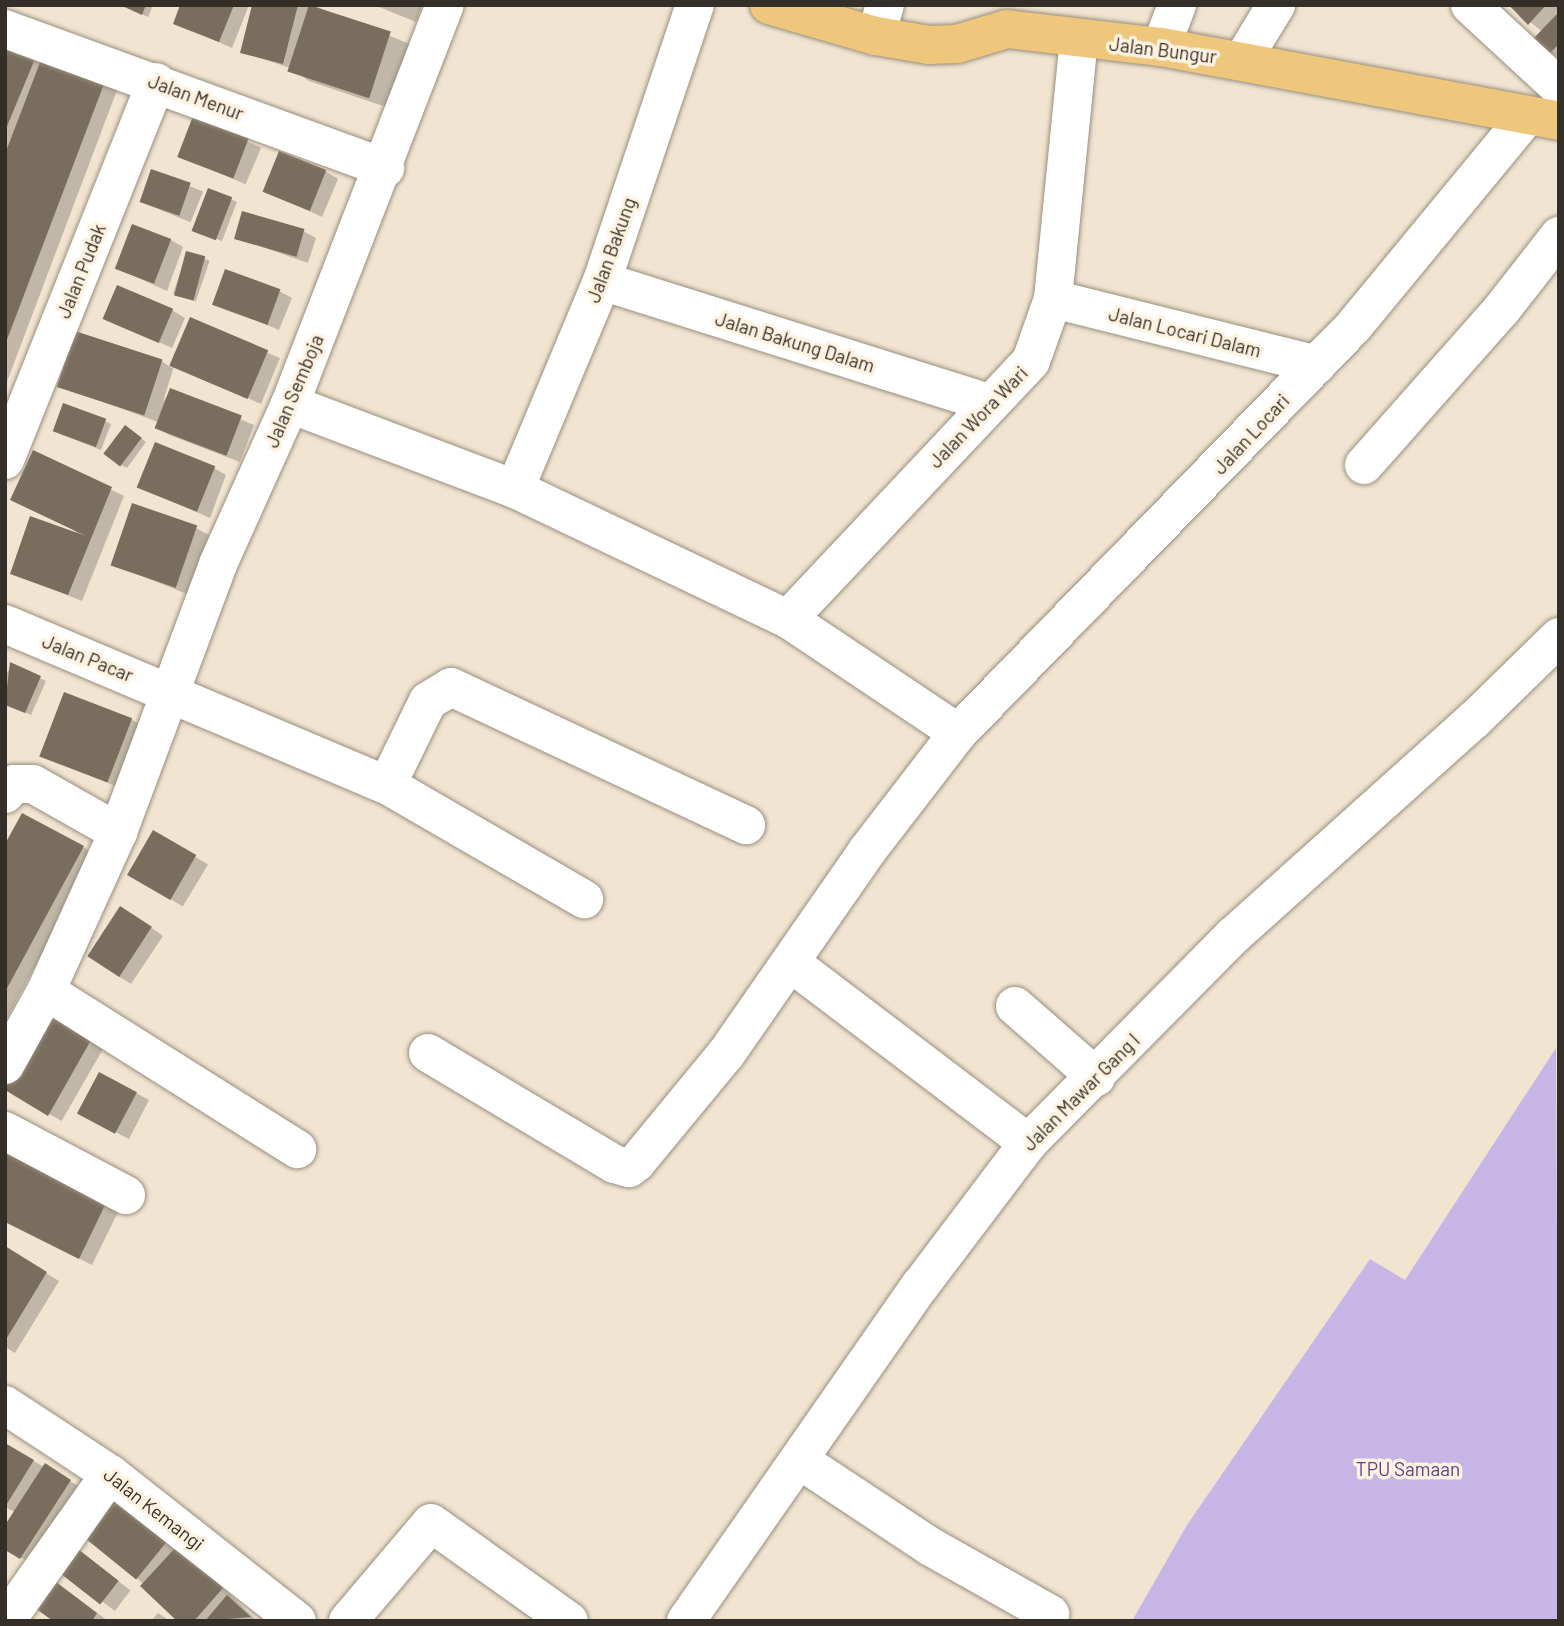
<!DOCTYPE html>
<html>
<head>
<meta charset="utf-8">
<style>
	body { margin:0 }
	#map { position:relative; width:1564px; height:1626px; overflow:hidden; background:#f1e5d2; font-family:Barlow,sans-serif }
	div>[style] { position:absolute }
	.green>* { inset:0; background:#c7b6e5 }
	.shadow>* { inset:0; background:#0003; transform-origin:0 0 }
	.building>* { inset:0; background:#796d5d; transform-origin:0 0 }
	.roads { filter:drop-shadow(0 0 2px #998e7d) drop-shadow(0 0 2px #998e7d) }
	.minor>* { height:38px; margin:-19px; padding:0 19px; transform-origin:19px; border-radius:19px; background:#fff }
	.major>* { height:38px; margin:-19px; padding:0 19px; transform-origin:19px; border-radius:19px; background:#eec77d }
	span { translate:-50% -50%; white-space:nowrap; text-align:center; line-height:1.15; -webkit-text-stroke:7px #fff2e0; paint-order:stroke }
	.street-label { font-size:19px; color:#332e27 }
	.park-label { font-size:19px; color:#5f3c8e }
	.frame { position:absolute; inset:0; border:7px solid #332e27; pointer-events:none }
</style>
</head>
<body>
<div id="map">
	<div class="green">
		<div style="clip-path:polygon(1556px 1048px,1559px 1621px,1132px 1621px,1187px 1525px,1370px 1259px,1405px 1280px)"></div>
	</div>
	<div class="shadow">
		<div style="clip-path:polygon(123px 5px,153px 5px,148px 17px)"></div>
		<div style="clip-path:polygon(182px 5px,249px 5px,232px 48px,175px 23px)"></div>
		<div style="clip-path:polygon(254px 5px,312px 5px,410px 44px,389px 108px,309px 81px,290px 68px,242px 52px)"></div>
		<div style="clip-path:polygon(374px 5px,422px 5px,416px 22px)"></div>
		<div style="clip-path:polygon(1559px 5px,1559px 53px,1556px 56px,1550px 53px,1543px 32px,1510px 7px)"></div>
		<div style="clip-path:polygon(5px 43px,119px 85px,5px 387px)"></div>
		<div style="left:194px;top:119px;width:73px;height:40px;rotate:23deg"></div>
		<div style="left:152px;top:171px;width:55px;height:33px;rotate:22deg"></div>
		<div style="clip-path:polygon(325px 171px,338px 179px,322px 217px,265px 191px)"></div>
		<div style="left:209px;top:191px;width:30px;height:42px;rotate:21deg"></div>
		<div style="clip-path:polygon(303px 231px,316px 238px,308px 263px,236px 238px)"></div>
		<div style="clip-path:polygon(171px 240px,183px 247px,167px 291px,116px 268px)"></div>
		<div style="left:187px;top:253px;width:24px;height:43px;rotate:19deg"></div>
		<div style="clip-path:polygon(279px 291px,292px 298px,279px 330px,214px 303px)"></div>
		<div style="clip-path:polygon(172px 310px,185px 318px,172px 348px,105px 318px)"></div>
		<div style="clip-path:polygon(191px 320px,280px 358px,261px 404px,174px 366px,163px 402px,171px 390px,254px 425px,240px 462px,169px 435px,156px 427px,158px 422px,59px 386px,161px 361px,172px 368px)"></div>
		<div style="clip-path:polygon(105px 421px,111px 424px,101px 450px,60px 434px)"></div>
		<div style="clip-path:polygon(131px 430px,146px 442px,127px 468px,121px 465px)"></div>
		<div style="clip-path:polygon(34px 452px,124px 496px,82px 601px,12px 573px,76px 531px,12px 500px)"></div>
		<div style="clip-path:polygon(214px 468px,226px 475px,210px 518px,139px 487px)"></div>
		<div style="clip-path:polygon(196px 528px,209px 535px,187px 594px,112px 564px)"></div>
		<div style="clip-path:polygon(11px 665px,46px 681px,31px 715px,5px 704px,5px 677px)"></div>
		<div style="clip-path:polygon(131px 719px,144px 727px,120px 788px,42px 755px)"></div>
		<div style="left:154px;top:832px;width:63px;height:49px;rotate:31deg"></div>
		<div style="clip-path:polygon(83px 847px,95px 854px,5px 1022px,5px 848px)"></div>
		<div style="clip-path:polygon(134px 915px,163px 936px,131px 984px,118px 976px)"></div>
		<div style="left:39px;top:1012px;width:74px;height:83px;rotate:30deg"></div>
		<div style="clip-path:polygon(136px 1093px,149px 1100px,129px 1139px,92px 1120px)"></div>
		<div style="clip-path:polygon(5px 1152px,119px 1210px,92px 1265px,5px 1221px)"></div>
		<div style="clip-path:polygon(5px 1248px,59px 1281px,15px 1353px,5px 1347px)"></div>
		<div style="clip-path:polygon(5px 1445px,82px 1488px,34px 1565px,5px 1548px,15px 1512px,5px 1507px)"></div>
		<div style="clip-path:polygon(109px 1498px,190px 1555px,257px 1621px,180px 1621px,137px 1578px)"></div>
		<div style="left:69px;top:1544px;width:77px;height:26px;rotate:37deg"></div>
		<div style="clip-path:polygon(61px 1586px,108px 1621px,56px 1621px)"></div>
		<div style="clip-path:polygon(158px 1613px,170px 1621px,171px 1621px,151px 1621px)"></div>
	</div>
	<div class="building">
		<div style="clip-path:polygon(120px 5px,146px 5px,142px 15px)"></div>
		<div style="clip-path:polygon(180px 5px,234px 5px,219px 42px,173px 24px)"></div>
		<div style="clip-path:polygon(252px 5px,298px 5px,283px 64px,240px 53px)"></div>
		<div style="left:309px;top:5px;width:86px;height:70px;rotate:18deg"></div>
		<div style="clip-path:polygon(1509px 5px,1546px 5px,1528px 25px)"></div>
		<div style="clip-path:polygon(1559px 12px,1559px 44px,1549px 54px,1533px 39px)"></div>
		<div style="clip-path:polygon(5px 41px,37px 54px,5px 131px)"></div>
		<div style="clip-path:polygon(44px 52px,107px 76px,5px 345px,5px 154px)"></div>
		<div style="left:193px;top:116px;width:60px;height:44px;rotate:21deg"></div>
		<div style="left:279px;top:151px;width:51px;height:44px;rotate:22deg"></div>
		<div style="left:151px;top:169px;width:42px;height:35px;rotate:19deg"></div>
		<div style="left:208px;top:188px;width:26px;height:46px;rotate:21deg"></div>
		<div style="left:242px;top:211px;width:65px;height:29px;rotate:16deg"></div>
		<div style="left:132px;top:224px;width:42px;height:48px;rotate:21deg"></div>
		<div style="left:186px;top:251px;width:20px;height:46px;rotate:15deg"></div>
		<div style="left:225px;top:269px;width:59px;height:38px;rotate:20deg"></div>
		<div style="left:117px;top:285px;width:61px;height:37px;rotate:23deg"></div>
		<div style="left:190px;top:317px;width:85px;height:53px;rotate:23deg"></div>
		<div style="left:75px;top:331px;width:92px;height:59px;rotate:18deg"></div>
		<div style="left:170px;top:388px;width:77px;height:43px;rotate:21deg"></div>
		<div style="left:63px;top:403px;width:46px;height:30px;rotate:20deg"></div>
		<div style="left:125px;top:425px;width:21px;height:36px;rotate:37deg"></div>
		<div style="left:155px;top:442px;width:65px;height:49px;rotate:22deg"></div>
		<div style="clip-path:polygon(33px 450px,112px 487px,68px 595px,10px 574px,30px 516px,86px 536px,10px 500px)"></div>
		<div style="left:132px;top:503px;width:69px;height:66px;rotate:19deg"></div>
		<div style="clip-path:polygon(10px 662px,41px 676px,25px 713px,5px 705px)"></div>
		<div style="left:64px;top:692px;width:73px;height:69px;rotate:21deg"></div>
		<div style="clip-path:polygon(22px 813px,84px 846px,5px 992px,5px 844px)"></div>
		<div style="left:153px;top:830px;width:50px;height:52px;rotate:30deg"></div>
		<div style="left:120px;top:906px;width:38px;height:60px;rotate:33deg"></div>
		<div style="clip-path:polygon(38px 1009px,91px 1040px,48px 1116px,5px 1090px,5px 1066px)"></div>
		<div style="left:99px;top:1072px;width:43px;height:47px;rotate:28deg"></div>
		<div style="clip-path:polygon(5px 1150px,107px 1201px,79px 1259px,5px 1222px)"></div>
		<div style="clip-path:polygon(5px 1246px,47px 1272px,5px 1341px)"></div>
		<div style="clip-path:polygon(5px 1443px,34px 1460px,5px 1507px)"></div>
		<div style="clip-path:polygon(45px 1463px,71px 1480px,20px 1559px,5px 1550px,5px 1525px)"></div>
		<div style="left:108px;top:1495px;width:75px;height:48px;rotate:39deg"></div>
		<div style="left:69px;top:1542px;width:63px;height:30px;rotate:38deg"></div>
		<div style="clip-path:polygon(177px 1546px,223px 1588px,194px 1621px,177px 1621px,140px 1586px)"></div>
		<div style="clip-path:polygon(48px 1576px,97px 1613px,92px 1621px,53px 1621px,28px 1603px)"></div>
		<div style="clip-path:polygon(227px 1595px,251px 1617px,205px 1621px)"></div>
	</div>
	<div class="roads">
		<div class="minor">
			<div style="left:1470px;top:5px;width:121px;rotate:42.7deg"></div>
			<div style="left:5px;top:29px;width:405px;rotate:20.1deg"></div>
			<div style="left:876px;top:36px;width:32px;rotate:-74deg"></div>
			<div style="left:1161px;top:47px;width:45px;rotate:-69.1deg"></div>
			<div style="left:1242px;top:61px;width:66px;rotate:-58.7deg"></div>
			<div style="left:602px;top:281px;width:406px;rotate:17.5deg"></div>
			<div style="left:1053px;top:299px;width:272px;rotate:14deg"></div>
			<div style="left:290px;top:404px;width:241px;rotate:20.7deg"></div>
			<div style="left:515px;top:489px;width:302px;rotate:25.5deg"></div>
			<div style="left:788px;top:619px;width:205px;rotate:33.8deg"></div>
			<div style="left:5px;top:460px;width:407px;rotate:-68.2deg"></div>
			<div style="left:1364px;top:465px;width:208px;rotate:-48.5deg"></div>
			<div style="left:1502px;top:309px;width:93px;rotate:-52deg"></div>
			<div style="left:515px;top:489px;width:225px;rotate:-67.3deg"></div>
			<div style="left:602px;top:281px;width:291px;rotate:-71.4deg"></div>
			<div style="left:788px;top:619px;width:354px;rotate:-46.7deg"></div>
			<div style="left:1031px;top:361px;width:66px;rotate:-70.5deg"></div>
			<div style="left:1053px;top:299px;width:260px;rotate:-84.3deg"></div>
			<div style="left:5px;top:624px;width:415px;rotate:22.9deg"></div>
			<div style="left:387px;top:785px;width:228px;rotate:30.1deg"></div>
			<div style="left:387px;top:785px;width:93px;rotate:-64deg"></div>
			<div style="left:428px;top:701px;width:27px;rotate:-31deg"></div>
			<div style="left:451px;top:687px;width:326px;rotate:25.1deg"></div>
			<div style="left:5px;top:794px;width:13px;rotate:-48deg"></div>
			<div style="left:14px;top:784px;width:19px"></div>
			<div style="left:33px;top:784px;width:98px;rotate:29.5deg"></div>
			<div style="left:791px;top:963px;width:298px;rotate:37.2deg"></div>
			<div style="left:46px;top:991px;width:297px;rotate:32.2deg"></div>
			<div style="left:1015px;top:1006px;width:108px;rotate:41.2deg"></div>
			<div style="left:428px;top:1053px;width:217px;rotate:30.8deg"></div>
			<div style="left:614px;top:1164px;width:16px;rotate:15deg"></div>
			<div style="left:629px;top:1168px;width:9px;rotate:-36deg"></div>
			<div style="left:636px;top:1163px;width:141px;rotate:-50.5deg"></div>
			<div style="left:726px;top:1054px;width:247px;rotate:-55.2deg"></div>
			<div style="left:867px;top:851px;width:149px;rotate:-52.4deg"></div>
			<div style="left:958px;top:733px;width:566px;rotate:-45.79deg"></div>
			<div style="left:1353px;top:327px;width:271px;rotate:-50.5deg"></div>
			<div style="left:5px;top:1065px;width:85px;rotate:-61deg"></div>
			<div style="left:46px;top:991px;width:175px;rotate:-65.6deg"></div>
			<div style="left:118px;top:832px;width:288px;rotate:-69.5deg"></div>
			<div style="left:219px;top:562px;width:173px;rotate:-65.8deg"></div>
			<div style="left:290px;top:404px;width:428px;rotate:-68.8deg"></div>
			<div style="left:5px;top:1131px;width:137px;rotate:27.9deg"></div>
			<div style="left:5px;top:1405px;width:126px;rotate:33.3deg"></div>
			<div style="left:110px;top:1474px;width:238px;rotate:38.2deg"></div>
			<div style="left:801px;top:1461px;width:156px;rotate:33.5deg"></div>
			<div style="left:931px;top:1547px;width:137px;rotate:29.4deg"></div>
			<div style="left:6px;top:1621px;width:180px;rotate:-54.7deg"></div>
			<div style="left:348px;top:1621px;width:128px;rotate:-49.7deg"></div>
			<div style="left:431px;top:1523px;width:169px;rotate:35.4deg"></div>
			<div style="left:686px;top:1621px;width:409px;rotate:-55.1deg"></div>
			<div style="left:920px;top:1286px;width:179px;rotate:-52.9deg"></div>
			<div style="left:1028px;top:1143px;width:291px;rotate:-45.3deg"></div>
			<div style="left:1233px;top:936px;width:324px;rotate:-41.9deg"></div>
			<div style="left:1474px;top:720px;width:119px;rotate:-44.3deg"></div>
		</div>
		<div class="major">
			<div style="left:769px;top:5px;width:111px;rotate:16.2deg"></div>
			<div style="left:876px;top:36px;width:54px;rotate:9.6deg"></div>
			<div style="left:929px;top:45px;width:28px;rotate:-2deg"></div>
			<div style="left:957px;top:44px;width:52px;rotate:-16.7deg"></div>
			<div style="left:1007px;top:29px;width:155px;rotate:6.7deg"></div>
			<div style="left:1161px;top:47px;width:405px;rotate:10.5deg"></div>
		</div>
	</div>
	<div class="street-label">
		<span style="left:1163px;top:50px;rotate:7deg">Jalan Bungur</span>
		<span style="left:196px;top:97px;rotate:20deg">Jalan Menur</span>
		<span style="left:611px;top:250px;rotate:-70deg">Jalan Bakung</span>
		<span style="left:81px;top:271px;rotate:-68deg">Jalan Pudak</span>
		<span style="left:1185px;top:332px;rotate:14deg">Jalan Locari Dalam</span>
		<span style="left:795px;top:342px;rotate:17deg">Jalan Bakung Dalam</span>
		<span style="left:294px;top:391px;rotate:-67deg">Jalan Semboja</span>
		<span style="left:978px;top:417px;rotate:-46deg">Jalan Wora Wari</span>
		<span style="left:1251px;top:434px;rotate:-47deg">Jalan Locari</span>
		<span style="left:88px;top:658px;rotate:22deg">Jalan Pacar</span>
		<span style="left:1081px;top:1092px;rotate:-45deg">Jalan Mawar Gang I</span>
		<span style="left:154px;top:1509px;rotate:38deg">Jalan Kemangi</span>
	</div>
	<div class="park-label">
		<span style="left:1408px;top:1469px">TPU Samaan</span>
	</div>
	<div class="frame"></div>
</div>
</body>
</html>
